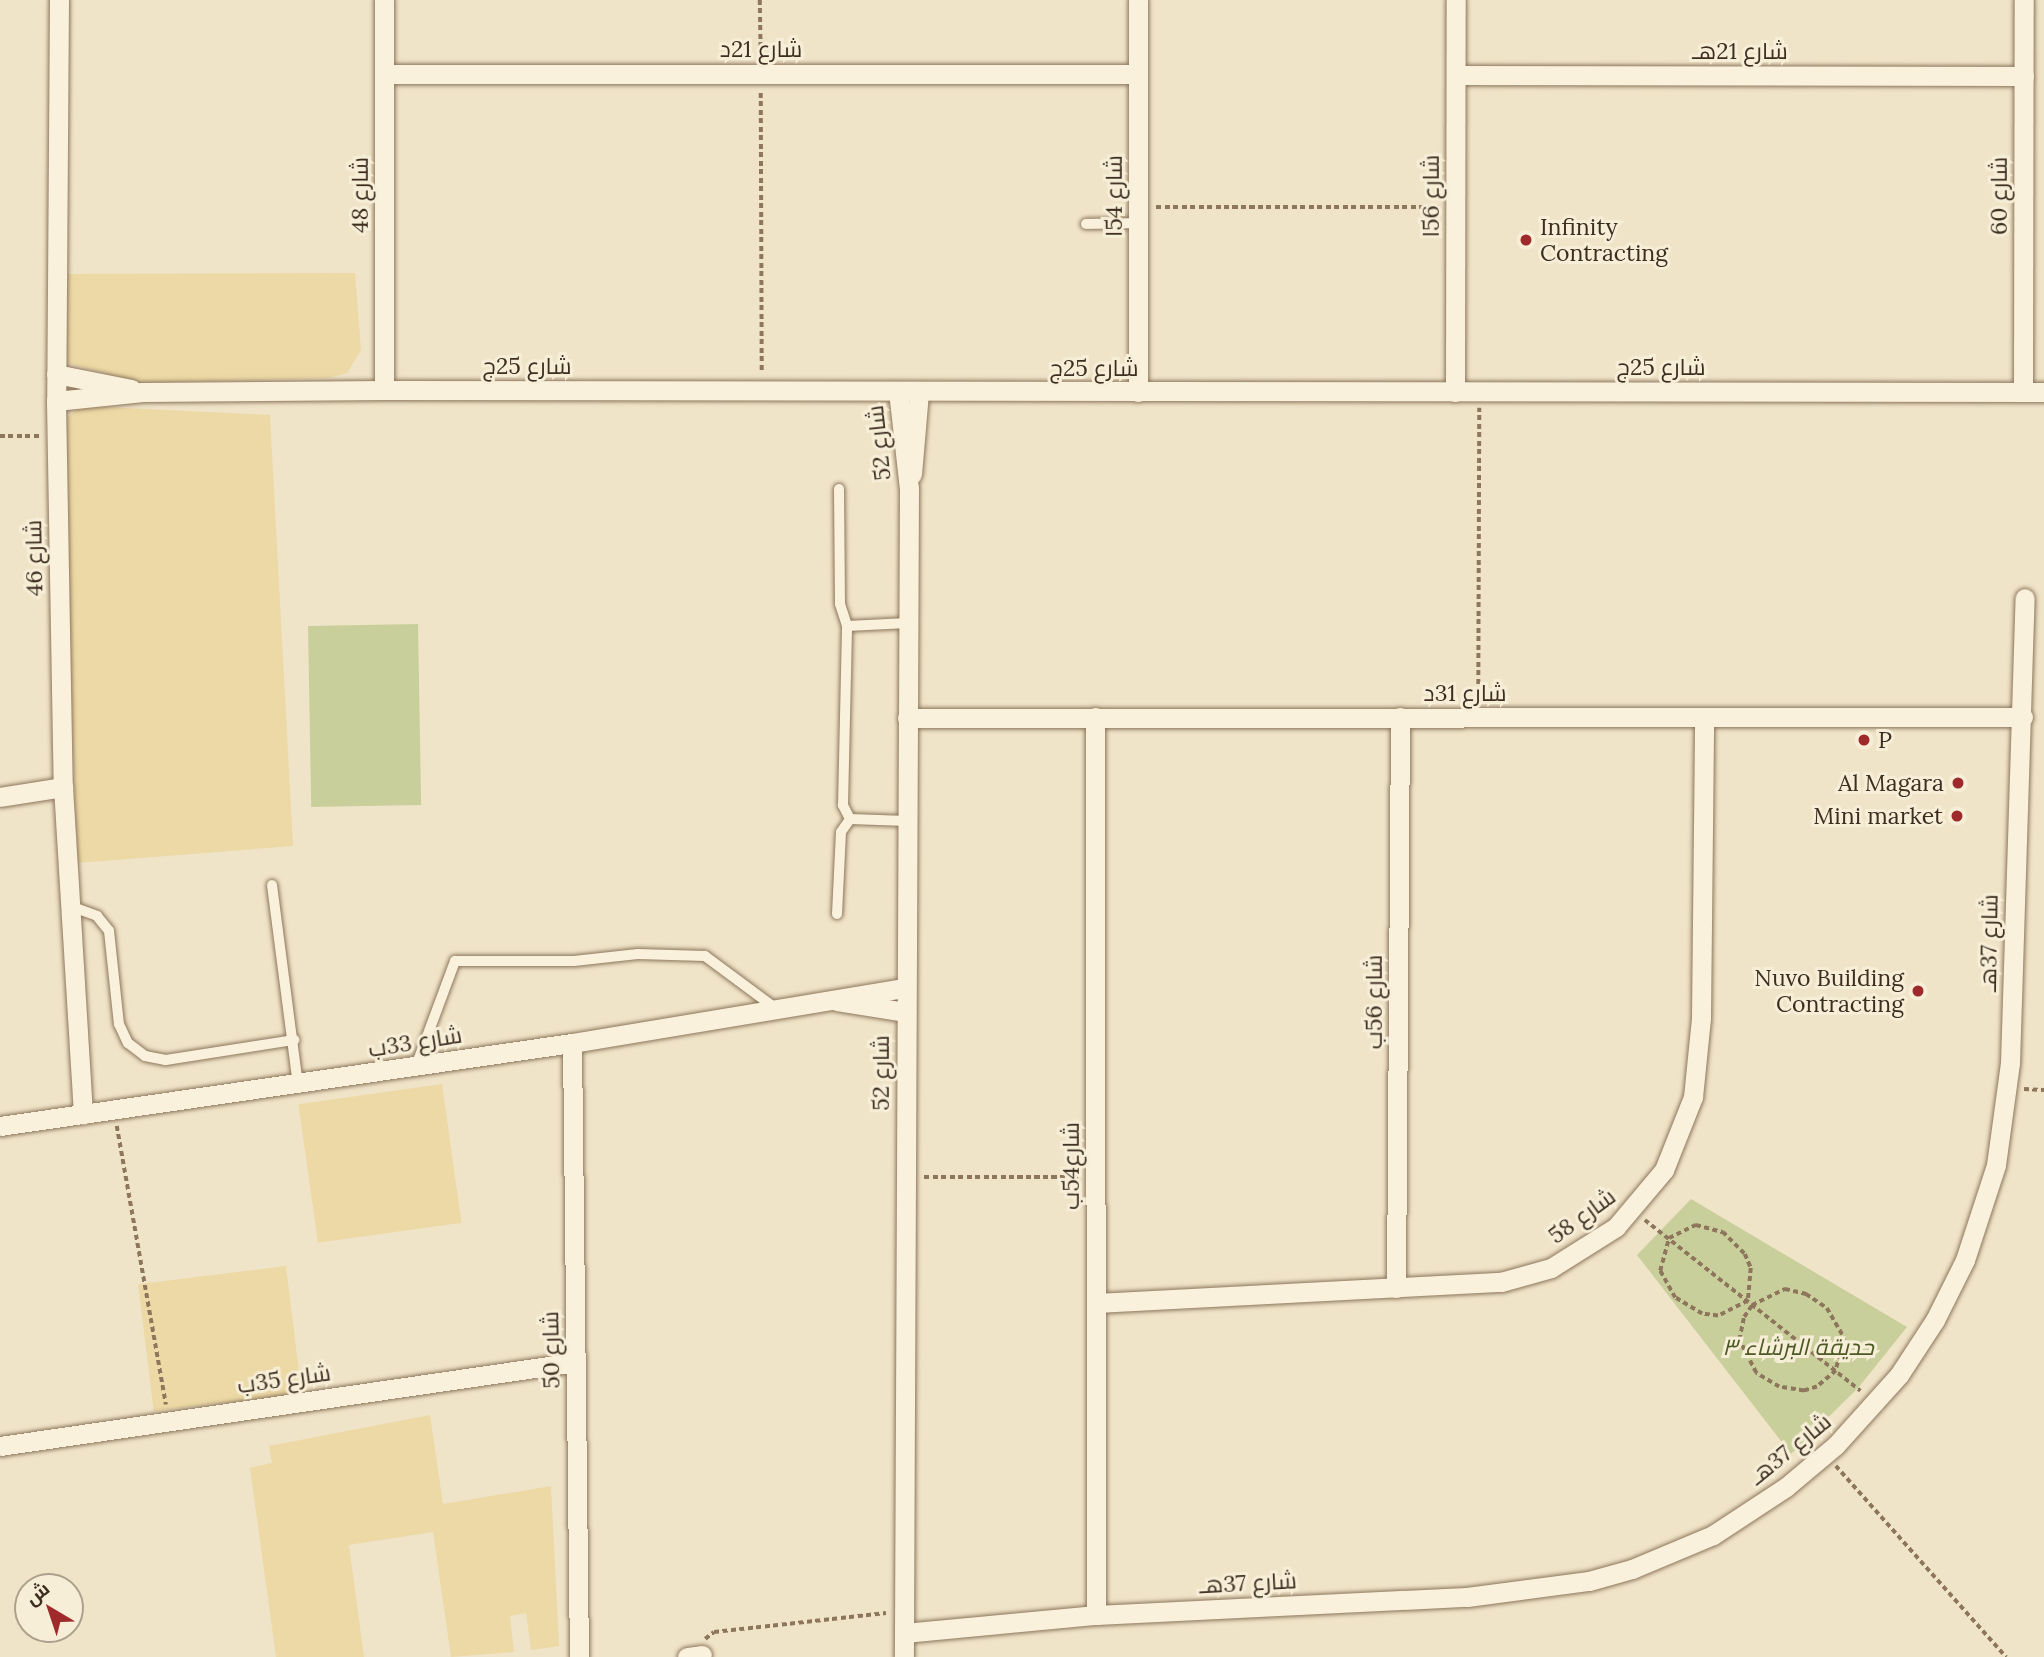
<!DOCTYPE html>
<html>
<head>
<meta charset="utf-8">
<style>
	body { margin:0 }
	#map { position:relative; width:2044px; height:1657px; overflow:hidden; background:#f0e4c8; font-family:Lora,Cairo,serif }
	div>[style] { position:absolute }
	.green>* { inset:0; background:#c9cf9b; transform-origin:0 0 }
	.sand>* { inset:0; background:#ecd9a5; transform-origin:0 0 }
	.path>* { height:3.5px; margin-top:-1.75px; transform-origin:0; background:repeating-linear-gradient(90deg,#8d765c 0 5px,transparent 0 8.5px) }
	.roads { filter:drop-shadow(0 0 2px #8d765c) drop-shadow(0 0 2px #8d765c) }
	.service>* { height:10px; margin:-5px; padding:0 5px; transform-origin:5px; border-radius:5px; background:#faf1dc }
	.minor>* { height:19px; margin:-9.5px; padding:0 9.5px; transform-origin:9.5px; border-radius:9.5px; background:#faf1dc }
	.dots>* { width:19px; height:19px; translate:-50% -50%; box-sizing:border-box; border:4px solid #f7eed8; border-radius:50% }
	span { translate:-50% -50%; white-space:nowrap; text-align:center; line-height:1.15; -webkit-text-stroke:6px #f7eed8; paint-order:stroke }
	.street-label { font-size:23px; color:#3d2e20 }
	.poi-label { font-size:23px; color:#3d2e20 }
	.left { translate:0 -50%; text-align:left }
	.right { translate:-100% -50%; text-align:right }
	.park-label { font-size:23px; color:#4d5a26; font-style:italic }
	.north { position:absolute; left:14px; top:1573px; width:70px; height:70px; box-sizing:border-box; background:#f7eed8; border:2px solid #ada18e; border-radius:50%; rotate:321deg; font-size:19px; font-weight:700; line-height:28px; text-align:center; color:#3d2e20 }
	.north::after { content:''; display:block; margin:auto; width:24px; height:32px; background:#9e2a2b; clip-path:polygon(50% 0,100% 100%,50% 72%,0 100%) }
</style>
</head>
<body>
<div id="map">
	<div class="green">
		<div style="left:418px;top:624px;width:181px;height:110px;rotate:89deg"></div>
		<div style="clip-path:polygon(1691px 1199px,1907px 1327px,1858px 1388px,1791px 1454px,1637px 1255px)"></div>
	</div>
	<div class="sand">
		<div style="clip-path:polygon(355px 273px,361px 350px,347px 373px,329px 378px,139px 383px,68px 363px,63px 354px,63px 274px)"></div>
		<div style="clip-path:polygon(83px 406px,270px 415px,293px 846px,77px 863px,62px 421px)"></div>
		<div style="left:442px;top:1084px;width:140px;height:145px;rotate:82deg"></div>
		<div style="left:286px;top:1266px;width:128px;height:149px;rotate:83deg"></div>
		<div style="clip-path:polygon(430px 1415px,443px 1504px,551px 1486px,559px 1646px,531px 1650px,526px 1613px,510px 1616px,514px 1652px,451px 1657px,433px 1532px,349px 1545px,364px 1657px,276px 1657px,250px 1468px,272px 1463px,269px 1446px)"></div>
	</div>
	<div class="path">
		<div style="left:760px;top:0;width:57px;rotate:89deg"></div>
		<div style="left:761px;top:93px;width:279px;rotate:89.8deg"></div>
		<div style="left:1156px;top:207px;width:283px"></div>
		<div style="left:0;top:436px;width:40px"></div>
		<div style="left:1478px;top:701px;width:293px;rotate:-89.8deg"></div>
		<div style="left:2024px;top:1089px;width:20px;rotate:3deg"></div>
		<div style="left:117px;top:1126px;width:283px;rotate:80deg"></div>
		<div style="left:924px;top:1177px;width:154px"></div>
		<div style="left:1645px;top:1220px;width:275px;rotate:38.4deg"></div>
		<div style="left:1696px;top:1225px;width:28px;rotate:15deg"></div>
		<div style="left:1723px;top:1232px;width:31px;rotate:45deg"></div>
		<div style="left:1745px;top:1254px;width:15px;rotate:67deg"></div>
		<div style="left:1751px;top:1268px;width:33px;rotate:95deg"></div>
		<div style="left:1748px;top:1301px;width:34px;rotate:153deg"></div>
		<div style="left:1718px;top:1316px;width:16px;rotate:-173deg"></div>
		<div style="left:1702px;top:1314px;width:31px;rotate:-149deg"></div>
		<div style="left:1675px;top:1298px;width:31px;rotate:-119deg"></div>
		<div style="left:1660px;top:1271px;width:34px;rotate:-75deg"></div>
		<div style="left:1669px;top:1238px;width:30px;rotate:-26deg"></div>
		<div style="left:1785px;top:1289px;width:22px;rotate:13deg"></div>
		<div style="left:1806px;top:1294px;width:25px;rotate:34deg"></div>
		<div style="left:1827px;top:1308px;width:34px;rotate:60deg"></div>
		<div style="left:1844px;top:1338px;width:34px;rotate:104deg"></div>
		<div style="left:1836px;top:1371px;width:25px;rotate:140deg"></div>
		<div style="left:1817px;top:1387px;width:14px;rotate:163deg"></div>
		<div style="left:1804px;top:1391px;width:25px;rotate:-171deg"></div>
		<div style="left:1779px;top:1387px;width:27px;rotate:-149deg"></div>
		<div style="left:1756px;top:1373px;width:37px;rotate:-117deg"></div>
		<div style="left:1739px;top:1340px;width:24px;rotate:-78deg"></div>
		<div style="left:1744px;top:1317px;width:14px;rotate:-56deg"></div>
		<div style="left:1752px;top:1305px;width:37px;rotate:-26deg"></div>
		<div style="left:1836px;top:1466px;width:256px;rotate:48.3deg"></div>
		<div style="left:705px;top:1639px;width:11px;rotate:-38deg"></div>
		<div style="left:714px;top:1632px;width:173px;rotate:-6.3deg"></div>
	</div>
	<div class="roads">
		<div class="service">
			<div style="left:1086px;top:224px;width:52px;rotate:-1.1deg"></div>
			<div style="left:839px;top:489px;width:115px;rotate:89.5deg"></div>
			<div style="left:840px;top:604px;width:23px;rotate:72deg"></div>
			<div style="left:907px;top:821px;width:57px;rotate:-178deg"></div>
			<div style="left:850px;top:819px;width:16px;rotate:-117deg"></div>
			<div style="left:843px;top:805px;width:179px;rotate:-88.7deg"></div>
			<div style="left:847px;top:626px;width:61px;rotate:-2.8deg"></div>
			<div style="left:272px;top:885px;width:201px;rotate:82.6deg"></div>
			<div style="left:70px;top:906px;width:29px;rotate:20deg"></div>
			<div style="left:97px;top:916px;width:19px;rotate:51deg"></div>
			<div style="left:109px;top:931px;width:94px;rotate:83.9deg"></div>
			<div style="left:119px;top:1024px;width:21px;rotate:65deg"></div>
			<div style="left:128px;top:1043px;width:21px;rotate:37deg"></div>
			<div style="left:145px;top:1056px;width:21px;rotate:11deg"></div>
			<div style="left:166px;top:1060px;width:130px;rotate:-8.9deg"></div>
			<div style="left:837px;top:914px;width:82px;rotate:-87.2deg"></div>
			<div style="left:841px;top:832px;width:16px;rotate:-55deg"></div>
			<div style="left:416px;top:1066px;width:112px;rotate:-69.6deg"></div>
			<div style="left:455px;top:961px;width:119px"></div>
			<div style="left:574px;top:961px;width:64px;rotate:-6.2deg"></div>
			<div style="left:638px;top:954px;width:67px;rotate:1.7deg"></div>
			<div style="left:705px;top:956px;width:87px;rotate:36.6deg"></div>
		</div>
		<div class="minor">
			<div style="left:59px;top:0;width:401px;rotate:90.4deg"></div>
			<div style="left:56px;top:401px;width:386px;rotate:89deg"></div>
			<div style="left:63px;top:787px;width:328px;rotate:86.5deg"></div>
			<div style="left:384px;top:74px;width:754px"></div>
			<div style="left:1456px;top:75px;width:568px;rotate:0.1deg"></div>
			<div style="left:56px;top:374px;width:77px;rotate:11.2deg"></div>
			<div style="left:384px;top:390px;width:390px;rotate:-90deg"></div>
			<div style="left:898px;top:391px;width:99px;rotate:83.6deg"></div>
			<div style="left:909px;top:489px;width:1168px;rotate:90.25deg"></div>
			<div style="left:1138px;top:392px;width:392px;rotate:-90deg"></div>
			<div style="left:1455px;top:392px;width:392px;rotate:-89.9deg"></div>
			<div style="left:2023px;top:392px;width:392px;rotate:-89.9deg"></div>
			<div style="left:56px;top:401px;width:87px;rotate:-5.9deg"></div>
			<div style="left:143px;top:392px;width:241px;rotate:-0.5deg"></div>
			<div style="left:384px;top:390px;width:1660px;rotate:0.07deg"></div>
			<div style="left:912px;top:474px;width:82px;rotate:-85.1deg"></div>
			<div style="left:1095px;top:717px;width:898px;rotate:89.94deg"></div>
			<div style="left:907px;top:718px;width:1116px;rotate:-0.05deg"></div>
			<div style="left:0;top:797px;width:64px;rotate:-9deg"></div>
			<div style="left:837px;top:1001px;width:70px;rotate:9.1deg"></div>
			<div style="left:572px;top:1043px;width:614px;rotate:89.35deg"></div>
			<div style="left:0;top:1126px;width:578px;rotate:-8.26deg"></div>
			<div style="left:572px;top:1043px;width:338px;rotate:-9.4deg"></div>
			<div style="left:1396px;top:1288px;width:571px;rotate:-89.6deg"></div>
			<div style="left:1096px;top:1303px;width:406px;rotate:-3deg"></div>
			<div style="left:1501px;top:1282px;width:52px;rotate:-15.6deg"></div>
			<div style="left:1551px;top:1268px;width:77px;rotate:-32.2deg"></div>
			<div style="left:1616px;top:1227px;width:75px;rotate:-49.9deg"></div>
			<div style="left:1664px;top:1170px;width:79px;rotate:-68.3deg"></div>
			<div style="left:1693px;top:1097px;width:79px;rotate:-84.2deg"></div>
			<div style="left:1701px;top:1018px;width:301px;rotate:-89.4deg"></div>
			<div style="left:0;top:1446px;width:582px;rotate:-8.3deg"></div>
			<div style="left:904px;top:1633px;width:193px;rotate:-5.4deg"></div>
			<div style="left:1096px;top:1615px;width:371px;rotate:-2.8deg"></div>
			<div style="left:1467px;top:1597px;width:123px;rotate:-7.5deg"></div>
			<div style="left:1589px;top:1581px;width:45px;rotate:-15.6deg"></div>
			<div style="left:1632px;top:1569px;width:88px;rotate:-22.8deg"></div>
			<div style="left:1713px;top:1535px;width:87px;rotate:-33.3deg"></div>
			<div style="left:1786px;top:1487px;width:65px;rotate:-40deg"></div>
			<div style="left:1836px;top:1445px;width:94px;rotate:-48deg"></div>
			<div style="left:1899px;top:1375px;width:66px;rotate:-56.8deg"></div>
			<div style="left:1935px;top:1320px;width:67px;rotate:-63.4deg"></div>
			<div style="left:1965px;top:1260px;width:100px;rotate:-71.9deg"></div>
			<div style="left:1996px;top:1165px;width:103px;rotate:-82.2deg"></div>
			<div style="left:2010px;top:1063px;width:465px;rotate:-88.2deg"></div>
			<div style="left:687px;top:1657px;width:15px;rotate:-8deg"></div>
		</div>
	</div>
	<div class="dots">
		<div style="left:1526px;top:240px;background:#9e2a2b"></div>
		<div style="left:1864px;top:740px;background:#9e2a2b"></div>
		<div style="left:1958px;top:783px;background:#9e2a2b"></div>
		<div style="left:1957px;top:816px;background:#9e2a2b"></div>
		<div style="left:1918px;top:991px;background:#9e2a2b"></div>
	</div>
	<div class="street-label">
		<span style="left:761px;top:49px">شارع 21د</span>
		<span style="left:1740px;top:51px">شارع 21هـ</span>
		<span style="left:360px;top:195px;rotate:-90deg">شارع 48</span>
		<span style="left:1114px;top:196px;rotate:-90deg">شارع 54ا</span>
		<span style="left:1431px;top:196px;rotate:-90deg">شارع 56ا</span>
		<span style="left:1999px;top:196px;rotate:-90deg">شارع 60</span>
		<span style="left:527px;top:366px">شارع 25ج</span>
		<span style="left:1661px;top:367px">شارع 25ج</span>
		<span style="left:1094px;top:368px">شارع 25ج</span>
		<span style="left:879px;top:443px;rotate:-96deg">شارع 52</span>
		<span style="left:34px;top:558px;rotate:-91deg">شارع 46</span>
		<span style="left:1465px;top:693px">شارع 31د</span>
		<span style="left:1989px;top:943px;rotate:-89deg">شارع 37هـ</span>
		<span style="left:1374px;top:1002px;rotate:-90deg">شارع 56ب</span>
		<span style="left:415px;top:1042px;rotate:-9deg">شارع 33ب</span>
		<span style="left:881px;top:1073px;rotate:-90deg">شارع 52</span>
		<span style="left:1071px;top:1166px;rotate:-90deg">شارع54ب</span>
		<span style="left:1582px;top:1216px;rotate:-36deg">شارع 58</span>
		<span style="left:551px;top:1350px;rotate:-91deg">شارع 50</span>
		<span style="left:284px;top:1379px;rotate:-8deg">شارع 35ب</span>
		<span style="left:1790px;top:1449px;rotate:-39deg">شارع 37هـ</span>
		<span style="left:1248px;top:1583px;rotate:-3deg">شارع 37هـ</span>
	</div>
	<div class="poi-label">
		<span class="left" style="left:1540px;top:240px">Infinity<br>Contracting</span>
		<span class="left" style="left:1878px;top:740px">P</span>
		<span class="right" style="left:1944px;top:783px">Al Magara</span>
		<span class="right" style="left:1943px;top:816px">Mini market</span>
		<span class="right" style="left:1904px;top:991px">Nuvo Building<br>Contracting</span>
	</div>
	<div class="park-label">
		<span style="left:1798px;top:1347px">حديقة البرشاء ٣</span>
	</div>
	<div class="north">ش</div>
</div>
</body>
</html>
